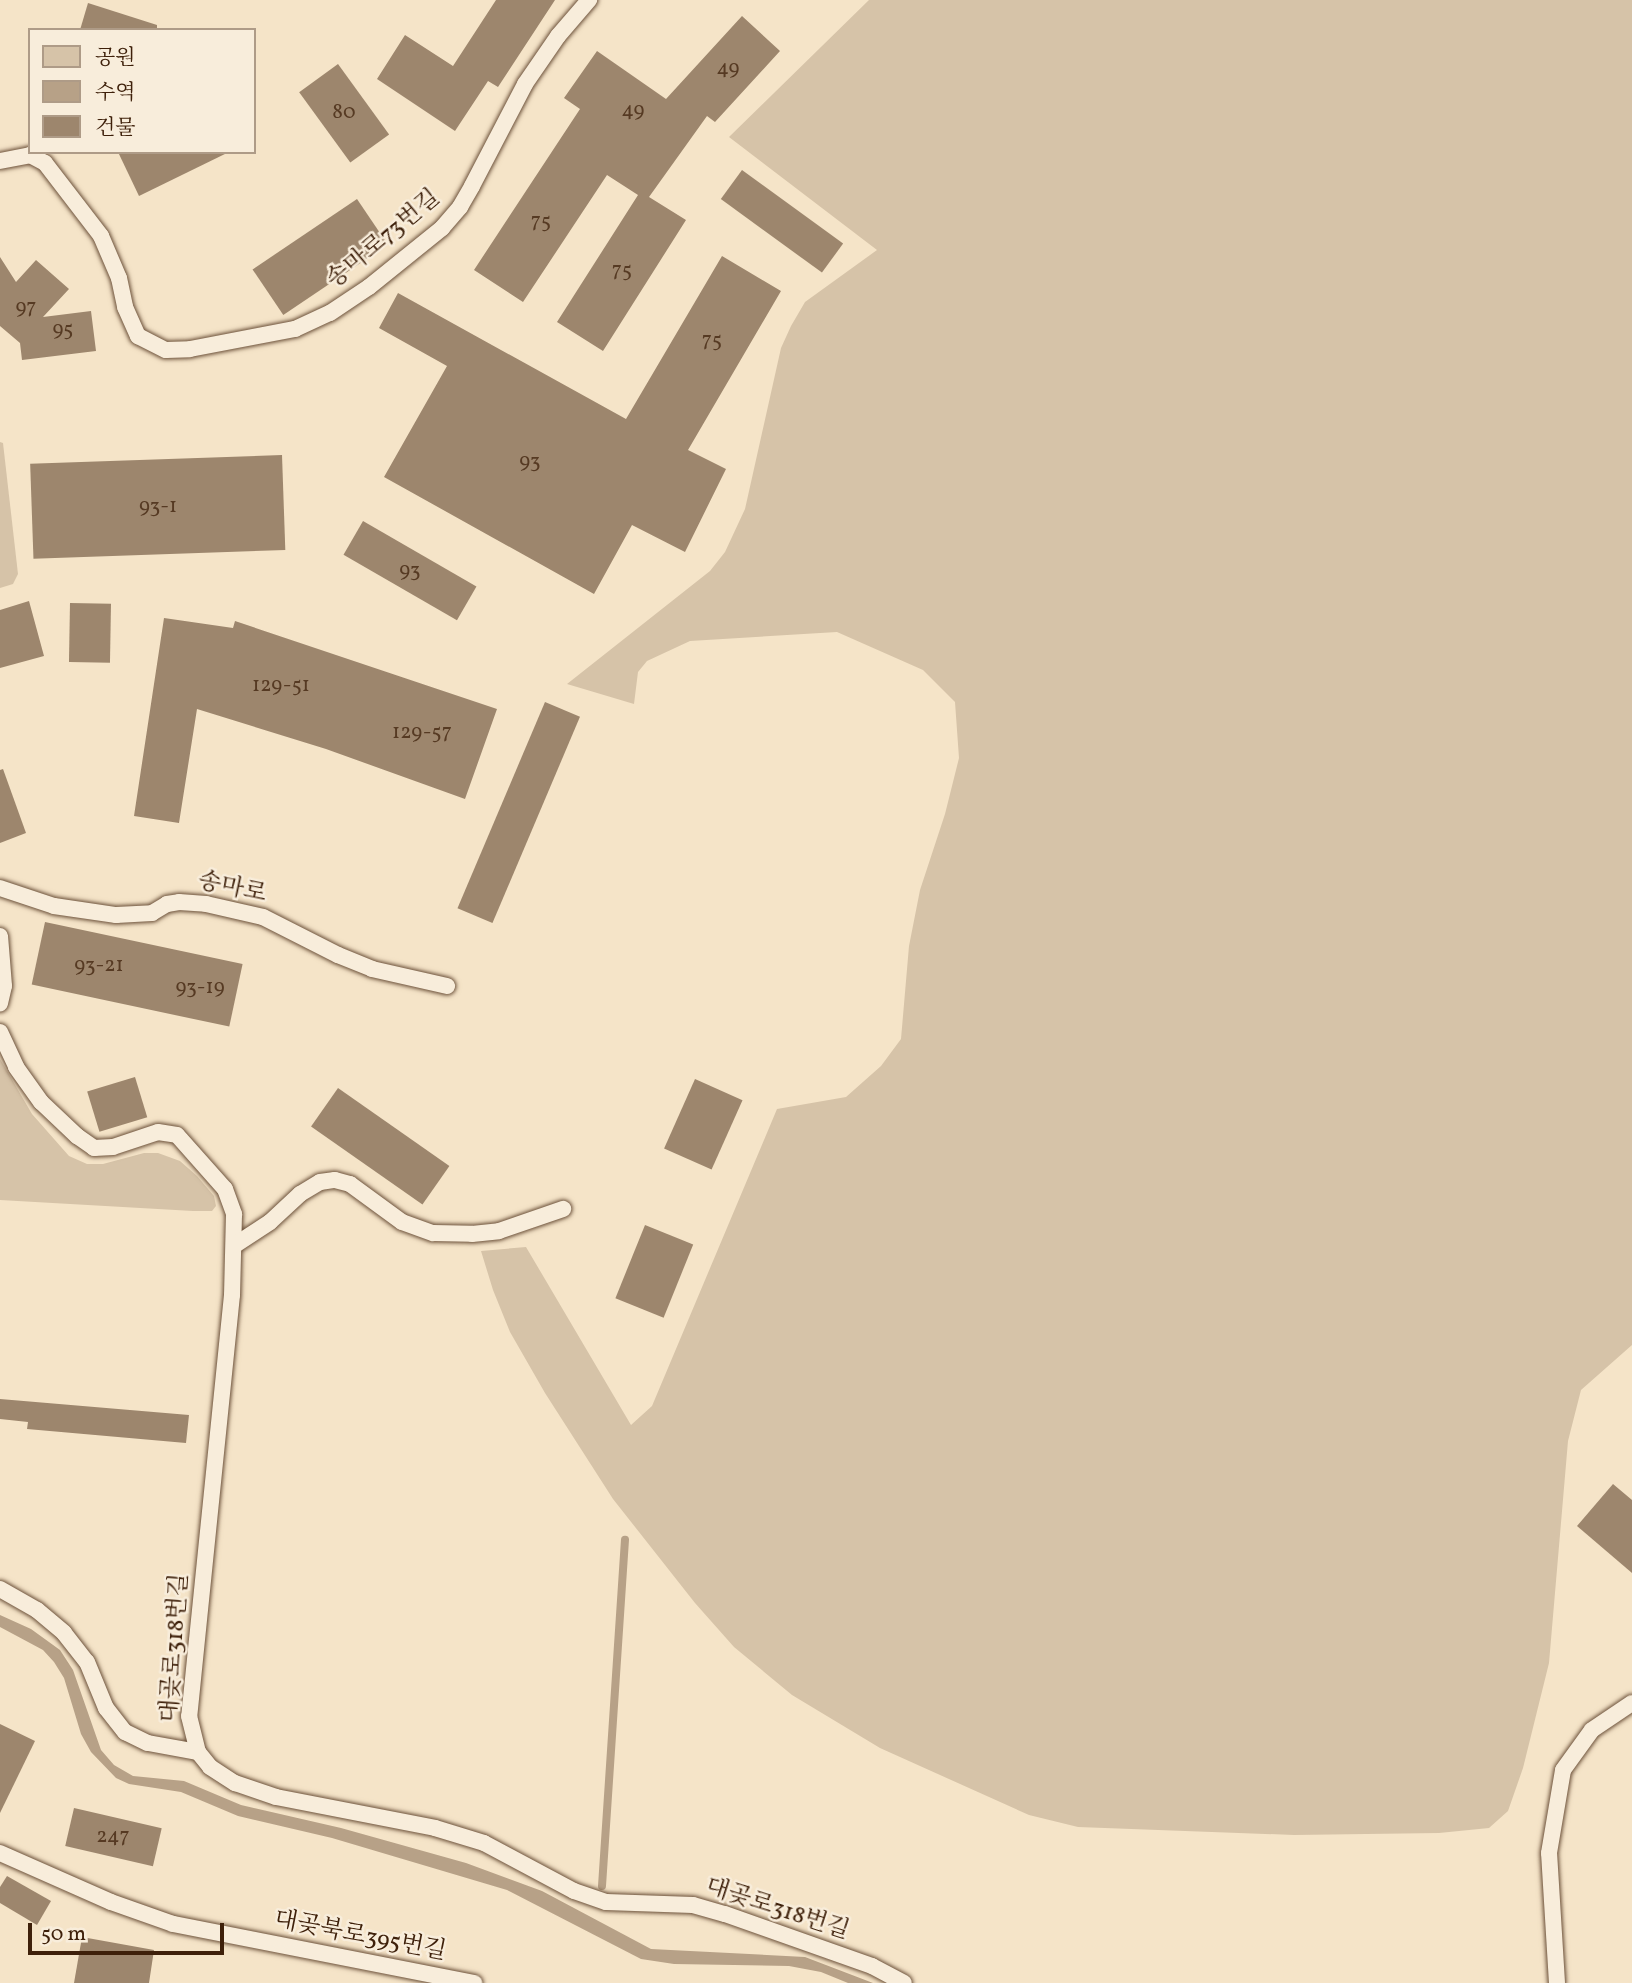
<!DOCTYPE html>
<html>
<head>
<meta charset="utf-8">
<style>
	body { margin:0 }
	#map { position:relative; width:1632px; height:1983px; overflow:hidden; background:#f5e4c8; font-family:Vollkorn,"Noto Serif KR",serif }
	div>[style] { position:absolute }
	.green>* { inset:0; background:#d6c3a8 }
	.water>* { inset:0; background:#b7a187 }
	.stream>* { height:8px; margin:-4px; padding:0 4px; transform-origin:4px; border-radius:4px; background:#b7a187 }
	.building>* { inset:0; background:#9d866d; transform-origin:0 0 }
	.roads { filter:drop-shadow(0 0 2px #6c513a) drop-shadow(0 0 2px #6c513a) }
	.lane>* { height:16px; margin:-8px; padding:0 8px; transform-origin:8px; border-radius:8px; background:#f8eddb }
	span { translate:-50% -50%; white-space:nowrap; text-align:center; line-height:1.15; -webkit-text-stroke:5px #f8eddb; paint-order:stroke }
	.number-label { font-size:21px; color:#563a23 }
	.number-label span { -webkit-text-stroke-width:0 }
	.street-label { font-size:24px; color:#3e200a }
	.legend { position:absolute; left:28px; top:28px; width:228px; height:126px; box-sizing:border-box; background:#f8eddb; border:2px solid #ae9b87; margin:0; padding:9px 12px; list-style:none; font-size:21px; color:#3e200a }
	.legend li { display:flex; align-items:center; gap:14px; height:35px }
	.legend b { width:35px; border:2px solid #ae9b87 }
	.scale { position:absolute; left:28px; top:1923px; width:196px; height:32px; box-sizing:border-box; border:4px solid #3e200a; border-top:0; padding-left:9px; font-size:21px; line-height:24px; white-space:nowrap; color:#3e200a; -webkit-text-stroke:5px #f8eddb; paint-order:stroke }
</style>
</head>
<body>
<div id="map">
	<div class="green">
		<div style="clip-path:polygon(869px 0,1632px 0,1632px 1345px,1581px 1390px,1568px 1441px,1549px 1663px,1523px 1768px,1508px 1811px,1489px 1828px,1439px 1833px,1294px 1835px,1078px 1827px,1029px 1815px,880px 1748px,792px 1695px,734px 1647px,695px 1603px,613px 1499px,545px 1393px,510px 1332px,493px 1290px,481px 1251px,526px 1247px,631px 1425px,652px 1406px,777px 1109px,846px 1097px,881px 1066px,901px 1039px,909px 946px,920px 890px,945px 814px,959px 758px,955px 702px,923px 670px,837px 632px,690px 641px,647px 661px,638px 672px,634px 704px,567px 684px,710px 571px,725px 552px,745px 509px,781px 348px,791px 326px,805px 302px,877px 250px,729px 137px)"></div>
		<div style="clip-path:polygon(0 442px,3px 443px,18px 574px,13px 584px,0 588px)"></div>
		<div style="clip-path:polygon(0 1059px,32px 1114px,69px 1156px,87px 1164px,103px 1164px,144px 1153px,158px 1153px,180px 1161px,197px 1176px,214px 1196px,216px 1206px,212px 1211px,193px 1211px,0 1200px)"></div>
	</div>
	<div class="water">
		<div style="clip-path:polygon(0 1615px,31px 1629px,60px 1650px,73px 1670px,101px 1750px,114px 1765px,133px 1776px,184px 1781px,241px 1805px,341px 1828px,466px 1863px,542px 1891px,651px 1949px,805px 1957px,873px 1983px,848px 1983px,821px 1972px,789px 1966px,674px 1964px,641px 1959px,507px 1890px,332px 1838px,238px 1816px,181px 1792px,129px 1784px,116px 1778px,91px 1752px,81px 1734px,64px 1678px,54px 1662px,43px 1650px,0 1627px)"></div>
	</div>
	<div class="stream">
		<div style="left:602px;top:1886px;width:347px;rotate:-86.2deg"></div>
	</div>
	<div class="building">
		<div style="clip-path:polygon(496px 0,555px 0,498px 87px,488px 81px,455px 131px,377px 79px,405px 35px,453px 66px)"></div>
		<div style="clip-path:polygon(88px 3px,157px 25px,157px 30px,80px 30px)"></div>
		<div style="clip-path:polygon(742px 16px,780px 51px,715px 122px,707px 116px,649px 197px,686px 220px,603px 351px,557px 322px,638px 195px,607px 175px,523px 302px,474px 270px,580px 109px,564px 98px,597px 51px,666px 99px)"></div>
		<div style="left:338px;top:64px;width:87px;height:48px;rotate:54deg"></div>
		<div style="clip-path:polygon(118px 152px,229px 152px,139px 196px)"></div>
		<div style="left:742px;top:170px;width:125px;height:36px;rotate:36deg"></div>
		<div style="left:357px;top:199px;width:55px;height:126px;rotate:56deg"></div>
		<div style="clip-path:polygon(722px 256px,781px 291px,688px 450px,726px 469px,685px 552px,632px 525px,594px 594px,384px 477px,447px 366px,379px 328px,398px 293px,626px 419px)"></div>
		<div style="clip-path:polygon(0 257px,16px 282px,36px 260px,69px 289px,43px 317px,91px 311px,96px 351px,22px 360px,20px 343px,0 326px)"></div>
		<div style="left:282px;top:455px;width:95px;height:252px;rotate:88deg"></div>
		<div style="left:363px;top:521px;width:131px;height:39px;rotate:30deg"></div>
		<div style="clip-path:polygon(29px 601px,44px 656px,0 668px,0 610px)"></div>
		<div style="left:70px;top:603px;width:41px;height:59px;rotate:1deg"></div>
		<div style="clip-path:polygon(164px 618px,233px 628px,235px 621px,497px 709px,465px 799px,326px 749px,197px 709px,179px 823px,134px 816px)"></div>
		<div style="left:545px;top:702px;width:38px;height:224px;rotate:23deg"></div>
		<div style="clip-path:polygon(3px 769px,26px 833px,0 843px,0 770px)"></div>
		<div style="left:45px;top:922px;width:202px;height:64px;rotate:12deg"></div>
		<div style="left:135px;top:1077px;width:42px;height:50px;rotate:73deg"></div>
		<div style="left:695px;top:1079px;width:52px;height:76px;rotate:24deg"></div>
		<div style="left:338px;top:1088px;width:136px;height:47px;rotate:35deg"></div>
		<div style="left:645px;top:1225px;width:52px;height:79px;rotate:22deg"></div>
		<div style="clip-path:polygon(0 1399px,189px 1415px,186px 1443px,27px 1429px,28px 1422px,0 1419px)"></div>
		<div style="clip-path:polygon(1613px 1484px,1632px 1500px,1632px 1573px,1577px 1526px)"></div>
		<div style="clip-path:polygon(0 1724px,35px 1741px,0 1813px)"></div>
		<div style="left:74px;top:1808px;width:90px;height:39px;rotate:13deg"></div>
		<div style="clip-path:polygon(7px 1876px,51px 1901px,37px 1925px,0 1903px,0 1887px)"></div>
		<div style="clip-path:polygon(82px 1937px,154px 1950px,149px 1983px,74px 1983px)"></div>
	</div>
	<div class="roads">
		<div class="lane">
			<div style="left:0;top:161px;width:31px;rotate:-11deg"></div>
			<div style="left:30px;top:155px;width:17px;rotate:28deg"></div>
			<div style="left:45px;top:163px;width:92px;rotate:52.5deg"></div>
			<div style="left:101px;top:236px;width:46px;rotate:66.8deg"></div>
			<div style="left:119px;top:278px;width:30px;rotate:78deg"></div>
			<div style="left:125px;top:307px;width:32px;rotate:66deg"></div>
			<div style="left:138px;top:336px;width:31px;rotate:27deg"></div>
			<div style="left:166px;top:350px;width:24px;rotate:-2deg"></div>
			<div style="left:190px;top:349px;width:107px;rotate:-10.8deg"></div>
			<div style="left:295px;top:329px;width:38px;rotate:-25deg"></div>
			<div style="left:330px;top:313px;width:47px;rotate:-33.7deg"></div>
			<div style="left:369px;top:287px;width:94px;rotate:-38.9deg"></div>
			<div style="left:442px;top:228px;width:28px;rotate:-49deg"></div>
			<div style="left:460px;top:207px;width:24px;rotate:-60deg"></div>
			<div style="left:472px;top:186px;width:115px;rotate:-62.5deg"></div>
			<div style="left:525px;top:84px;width:58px;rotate:-55.5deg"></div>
			<div style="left:558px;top:36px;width:48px;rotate:-49.3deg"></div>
			<div style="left:0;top:888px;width:57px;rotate:18.4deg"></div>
			<div style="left:54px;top:906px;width:63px;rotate:8.3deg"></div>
			<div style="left:116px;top:915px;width:36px;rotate:-3deg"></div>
			<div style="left:152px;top:913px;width:17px;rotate:-31deg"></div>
			<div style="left:167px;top:904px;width:12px;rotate:-9deg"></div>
			<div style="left:179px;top:902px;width:27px;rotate:4deg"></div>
			<div style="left:206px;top:904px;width:58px;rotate:12.8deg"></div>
			<div style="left:263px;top:917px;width:84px;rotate:26.9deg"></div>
			<div style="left:338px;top:955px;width:37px;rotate:22deg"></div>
			<div style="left:372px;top:969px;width:77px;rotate:12.8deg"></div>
			<div style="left:0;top:936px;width:50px;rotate:85.4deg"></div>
			<div style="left:4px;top:986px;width:18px;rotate:103deg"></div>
			<div style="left:0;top:1032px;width:38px;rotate:65deg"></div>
			<div style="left:16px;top:1067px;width:43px;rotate:54.5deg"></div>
			<div style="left:41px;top:1102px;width:50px;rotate:43.4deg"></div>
			<div style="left:77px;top:1136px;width:21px;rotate:35deg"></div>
			<div style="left:94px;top:1148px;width:19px;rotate:-3deg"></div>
			<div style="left:113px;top:1147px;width:47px;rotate:-18.4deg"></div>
			<div style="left:158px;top:1132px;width:19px;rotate:9deg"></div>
			<div style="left:177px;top:1135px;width:72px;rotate:48.4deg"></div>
			<div style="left:225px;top:1189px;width:27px;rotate:70deg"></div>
			<div style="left:234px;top:1214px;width:81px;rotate:91.4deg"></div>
			<div style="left:232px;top:1295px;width:423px;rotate:95.8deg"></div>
			<div style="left:189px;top:1716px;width:37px;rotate:76deg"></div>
			<div style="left:198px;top:1752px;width:19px;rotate:51deg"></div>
			<div style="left:210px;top:1767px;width:30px;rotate:33deg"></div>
			<div style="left:235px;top:1783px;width:43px;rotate:18.9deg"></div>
			<div style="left:276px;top:1797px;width:162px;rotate:11deg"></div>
			<div style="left:435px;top:1828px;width:51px;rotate:17deg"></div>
			<div style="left:484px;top:1843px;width:102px;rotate:28.1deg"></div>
			<div style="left:574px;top:1891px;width:34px;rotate:19deg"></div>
			<div style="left:606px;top:1902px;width:87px;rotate:2deg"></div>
			<div style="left:693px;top:1905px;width:33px;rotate:16deg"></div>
			<div style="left:725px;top:1914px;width:156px;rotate:19.5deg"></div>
			<div style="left:872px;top:1966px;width:36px;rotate:28deg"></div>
			<div style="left:235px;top:1245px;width:42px;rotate:-33.3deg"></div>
			<div style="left:270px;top:1222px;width:41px;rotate:-43deg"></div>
			<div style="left:300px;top:1194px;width:23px;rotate:-31deg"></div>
			<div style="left:320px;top:1182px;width:15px;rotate:-8deg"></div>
			<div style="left:335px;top:1180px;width:16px;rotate:15deg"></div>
			<div style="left:350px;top:1184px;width:64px;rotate:36.2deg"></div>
			<div style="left:402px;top:1222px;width:33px;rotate:20deg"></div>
			<div style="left:433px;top:1233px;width:39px;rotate:1deg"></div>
			<div style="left:472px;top:1234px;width:27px;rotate:-6deg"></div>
			<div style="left:499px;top:1231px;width:68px;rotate:-19deg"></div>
			<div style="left:0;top:1589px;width:43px;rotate:29.6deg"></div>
			<div style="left:37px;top:1610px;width:35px;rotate:40deg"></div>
			<div style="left:64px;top:1633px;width:37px;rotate:52deg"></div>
			<div style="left:87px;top:1662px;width:50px;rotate:67.6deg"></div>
			<div style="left:106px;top:1708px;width:31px;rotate:52deg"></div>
			<div style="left:125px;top:1732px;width:25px;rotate:26deg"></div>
			<div style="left:148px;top:1743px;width:51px;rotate:10.2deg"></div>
			<div style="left:0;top:1853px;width:121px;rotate:23.8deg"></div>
			<div style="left:111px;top:1902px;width:66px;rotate:19.5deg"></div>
			<div style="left:173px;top:1924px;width:307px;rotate:11.1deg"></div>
			<div style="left:1557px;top:1983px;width:130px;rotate:-93.5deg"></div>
			<div style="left:1549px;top:1853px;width:84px;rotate:-80.4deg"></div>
			<div style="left:1563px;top:1770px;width:49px;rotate:-54.1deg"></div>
			<div style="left:1592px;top:1730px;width:48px;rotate:-34deg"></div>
		</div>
	</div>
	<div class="number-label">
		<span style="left:728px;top:69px">49</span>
		<span style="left:633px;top:111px">49</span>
		<span style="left:344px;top:113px">80</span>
		<span style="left:541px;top:222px">75</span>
		<span style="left:622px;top:271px">75</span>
		<span style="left:26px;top:308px">97</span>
		<span style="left:63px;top:330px">95</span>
		<span style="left:712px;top:341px">75</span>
		<span style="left:530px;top:462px">93</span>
		<span style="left:158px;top:507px">93-1</span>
		<span style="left:410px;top:571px">93</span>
		<span style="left:281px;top:686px">129-51</span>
		<span style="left:422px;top:733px">129-57</span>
		<span style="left:99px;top:966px">93-21</span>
		<span style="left:200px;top:988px">93-19</span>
		<span style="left:113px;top:1837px">247</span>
	</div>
	<div class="street-label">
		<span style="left:384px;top:240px;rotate:-40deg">송마로73번길</span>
		<span style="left:232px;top:889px;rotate:12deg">송마로</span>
		<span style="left:176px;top:1648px;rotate:-86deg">대곶로318번길</span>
		<span style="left:777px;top:1910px;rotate:18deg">대곶로318번길</span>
		<span style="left:360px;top:1937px;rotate:11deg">대곶북로395번길</span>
	</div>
	<ul class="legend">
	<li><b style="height:19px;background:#d6c3a8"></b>공원</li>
	<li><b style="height:19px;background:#b7a187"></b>수역</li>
	<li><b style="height:19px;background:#9d866d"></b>건물</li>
	</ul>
	<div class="scale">50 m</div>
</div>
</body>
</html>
